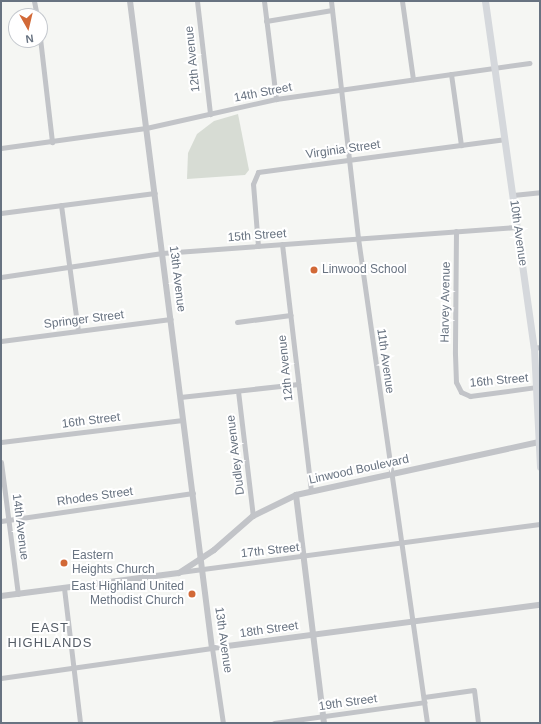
<!DOCTYPE html>
<html>
<head>
<meta charset="utf-8">
<style>
	body { margin:0 }
	#map { position:relative; width:541px; height:724px; overflow:hidden; background:#f5f6f3; font-family:Helvetica,sans-serif }
	div>[style] { position:absolute }
	.green>* { inset:0; background:#d7dcd4 }
	.minor>* { height:5px; margin:-2.5px; padding:0 2.5px; transform-origin:2.5px; border-radius:2.5px; background:#c2c4c8 }
	.tertiary>* { height:6px; margin:-3px; padding:0 3px; transform-origin:3px; border-radius:3px; background:#c2c4c8 }
	.secondary>* { height:7px; margin:-3.5px; padding:0 3.5px; transform-origin:3.5px; border-radius:3.5px; background:#d5d8dc }
	.dots>* { width:11px; height:11px; translate:-50% -50%; box-sizing:border-box; border:2px solid #fff; border-radius:50% }
	span { translate:-50% -50%; white-space:nowrap; text-align:center; line-height:1.15; -webkit-text-stroke:4px #fff; paint-order:stroke }
	.street-label { font-size:12px; color:#687381 }
	.poi-label { font-size:12px; color:#687381 }
	.left { translate:0 -50%; text-align:left }
	.right { translate:-100% -50%; text-align:right }
	.neighbourhood-label { font-size:13px; color:#555d67; letter-spacing:1px }
	.frame { position:absolute; inset:0; border:2px solid #687381; pointer-events:none }
	.north { position:absolute; left:8px; top:8px; width:40px; height:40px; box-sizing:border-box; background:#fff; border:1px solid #c3c7cd; border-radius:50%; rotate:172deg; font-size:11px; font-weight:700; line-height:16px; text-align:center; color:#687381 }
	.north::after { content:''; display:block; margin:auto; width:14px; height:18px; background:#d26937; clip-path:polygon(50% 0,100% 100%,50% 72%,0 100%) }
</style>
</head>
<body>
<div id="map">
	<div class="green">
		<div style="clip-path:polygon(238px 114px,249px 170px,245px 175px,187px 179px,188px 153px,197px 134px,214px 121px)"></div>
	</div>
	<div class="minor">
		<div style="left:34px;top:1px;width:15px;rotate:79deg"></div>
		<div style="left:197px;top:1px;width:114px;rotate:83.4deg"></div>
		<div style="left:264px;top:1px;width:99px;rotate:83deg"></div>
		<div style="left:331px;top:1px;width:239px;rotate:83.5deg"></div>
		<div style="left:358px;top:238px;width:490px;rotate:81.9deg"></div>
		<div style="left:402px;top:1px;width:79px;rotate:82deg"></div>
		<div style="left:266px;top:21px;width:67px;rotate:-9.5deg"></div>
		<div style="left:40px;top:38px;width:105px;rotate:83.4deg"></div>
		<div style="left:451px;top:74px;width:72px;rotate:82deg"></div>
		<div style="left:1px;top:148px;width:146px;rotate:-7.9deg"></div>
		<div style="left:146px;top:128px;width:133px;rotate:-12.6deg"></div>
		<div style="left:276px;top:99px;width:256px;rotate:-8.1deg"></div>
		<div style="left:513px;top:195px;width:27px;rotate:-6deg"></div>
		<div style="left:61px;top:205px;width:127px;rotate:82.3deg"></div>
		<div style="left:1px;top:213px;width:155px;rotate:-7.4deg"></div>
		<div style="left:456px;top:231px;width:123px;rotate:90.5deg"></div>
		<div style="left:455px;top:354px;width:28px;rotate:88deg"></div>
		<div style="left:456px;top:382px;width:11px;rotate:63deg"></div>
		<div style="left:461px;top:392px;width:10px;rotate:24deg"></div>
		<div style="left:470px;top:396px;width:68px;rotate:-7.7deg"></div>
		<div style="left:282px;top:244px;width:248px;rotate:83.3deg"></div>
		<div style="left:258px;top:246px;width:62px;rotate:-94.6deg"></div>
		<div style="left:253px;top:184px;width:13px;rotate:-67deg"></div>
		<div style="left:258px;top:172px;width:248px;rotate:-7.6deg"></div>
		<div style="left:1px;top:277px;width:163px;rotate:-8.5deg"></div>
		<div style="left:162px;top:253px;width:355px;rotate:-4.2deg"></div>
		<div style="left:237px;top:322px;width:54px;rotate:-7.4deg"></div>
		<div style="left:1px;top:341px;width:171px;rotate:-7.4deg"></div>
		<div style="left:534px;top:348px;width:6px;rotate:-9deg"></div>
		<div style="left:238px;top:391px;width:126px;rotate:83.2deg"></div>
		<div style="left:180px;top:397px;width:119px;rotate:-6.3deg"></div>
		<div style="left:1px;top:442px;width:183px;rotate:-6.9deg"></div>
		<div style="left:1px;top:462px;width:133px;rotate:82.7deg"></div>
		<div style="left:1px;top:521px;width:194px;rotate:-8.3deg"></div>
		<div style="left:180px;top:572px;width:363px;rotate:-7.6deg"></div>
		<div style="left:64px;top:588px;width:136px;rotate:83.2deg"></div>
		<div style="left:1px;top:678px;width:213px;rotate:-8.1deg"></div>
		<div style="left:212px;top:648px;width:76px;rotate:81.7deg"></div>
		<div style="left:424px;top:697px;width:50px;rotate:-8deg"></div>
		<div style="left:474px;top:690px;width:33px;rotate:83deg"></div>
		<div style="left:274px;top:723px;width:152px;rotate:-7.9deg"></div>
	</div>
	<div class="tertiary">
		<div style="left:130px;top:1px;width:652px;rotate:82.78deg"></div>
		<div style="left:212px;top:648px;width:331px;rotate:-7.5deg"></div>
		<div style="left:296px;top:495px;width:230px;rotate:83deg"></div>
		<div style="left:1px;top:596px;width:179px;rotate:-7.4deg"></div>
		<div style="left:179px;top:573px;width:42px;rotate:-33.3deg"></div>
		<div style="left:214px;top:550px;width:52px;rotate:-41.1deg"></div>
		<div style="left:253px;top:516px;width:48px;rotate:-26deg"></div>
		<div style="left:296px;top:495px;width:250px;rotate:-12.3deg"></div>
	</div>
	<div class="secondary">
		<div style="left:485px;top:1px;width:350px;rotate:82deg"></div>
		<div style="left:534px;top:348px;width:119px;rotate:87.1deg"></div>
	</div>
	<div class="dots">
		<div style="left:314px;top:270px;background:#d26937"></div>
		<div style="left:64px;top:563px;background:#d26937"></div>
		<div style="left:192px;top:594px;background:#d26937"></div>
	</div>
	<div class="street-label">
		<span style="left:193px;top:59px;rotate:-96deg">12th Avenue</span>
		<span style="left:263px;top:93px;rotate:-11deg">14th Street</span>
		<span style="left:343px;top:150px;rotate:-8deg">Virginia Street</span>
		<span style="left:518px;top:233px;rotate:82deg">10th Avenue</span>
		<span style="left:257px;top:236px;rotate:-4deg">15th Street</span>
		<span style="left:177px;top:279px;rotate:83deg">13th Avenue</span>
		<span style="left:446px;top:302px;rotate:-89deg">Harvey Avenue</span>
		<span style="left:84px;top:320px;rotate:-7deg">Springer Street</span>
		<span style="left:385px;top:361px;rotate:82deg">11th Avenue</span>
		<span style="left:286px;top:368px;rotate:-96deg">12th Avenue</span>
		<span style="left:499px;top:381px;rotate:-5deg">16th Street</span>
		<span style="left:91px;top:421px;rotate:-7deg">16th Street</span>
		<span style="left:236px;top:455px;rotate:-97deg">Dudley Avenue</span>
		<span style="left:359px;top:470px;rotate:-12deg">Linwood Boulevard</span>
		<span style="left:95px;top:497px;rotate:-8deg">Rhodes Street</span>
		<span style="left:20px;top:527px;rotate:83deg">14th Avenue</span>
		<span style="left:270px;top:551px;rotate:-6deg">17th Street</span>
		<span style="left:269px;top:630px;rotate:-8deg">18th Street</span>
		<span style="left:223px;top:640px;rotate:82deg">13th Avenue</span>
		<span style="left:348px;top:703px;rotate:-8deg">19th Street</span>
	</div>
	<div class="poi-label">
		<span class="left" style="left:322px;top:270px">Linwood School</span>
		<span class="left" style="left:72px;top:563px">Eastern<br>Heights Church</span>
		<span class="right" style="left:184px;top:594px">East Highland United<br>Methodist Church</span>
	</div>
	<div class="neighbourhood-label">
		<span style="left:50px;top:636px">EAST<br>HIGHLANDS</span>
	</div>
	<div class="frame"></div>
	<div class="north">N</div>
</div>
</body>
</html>
